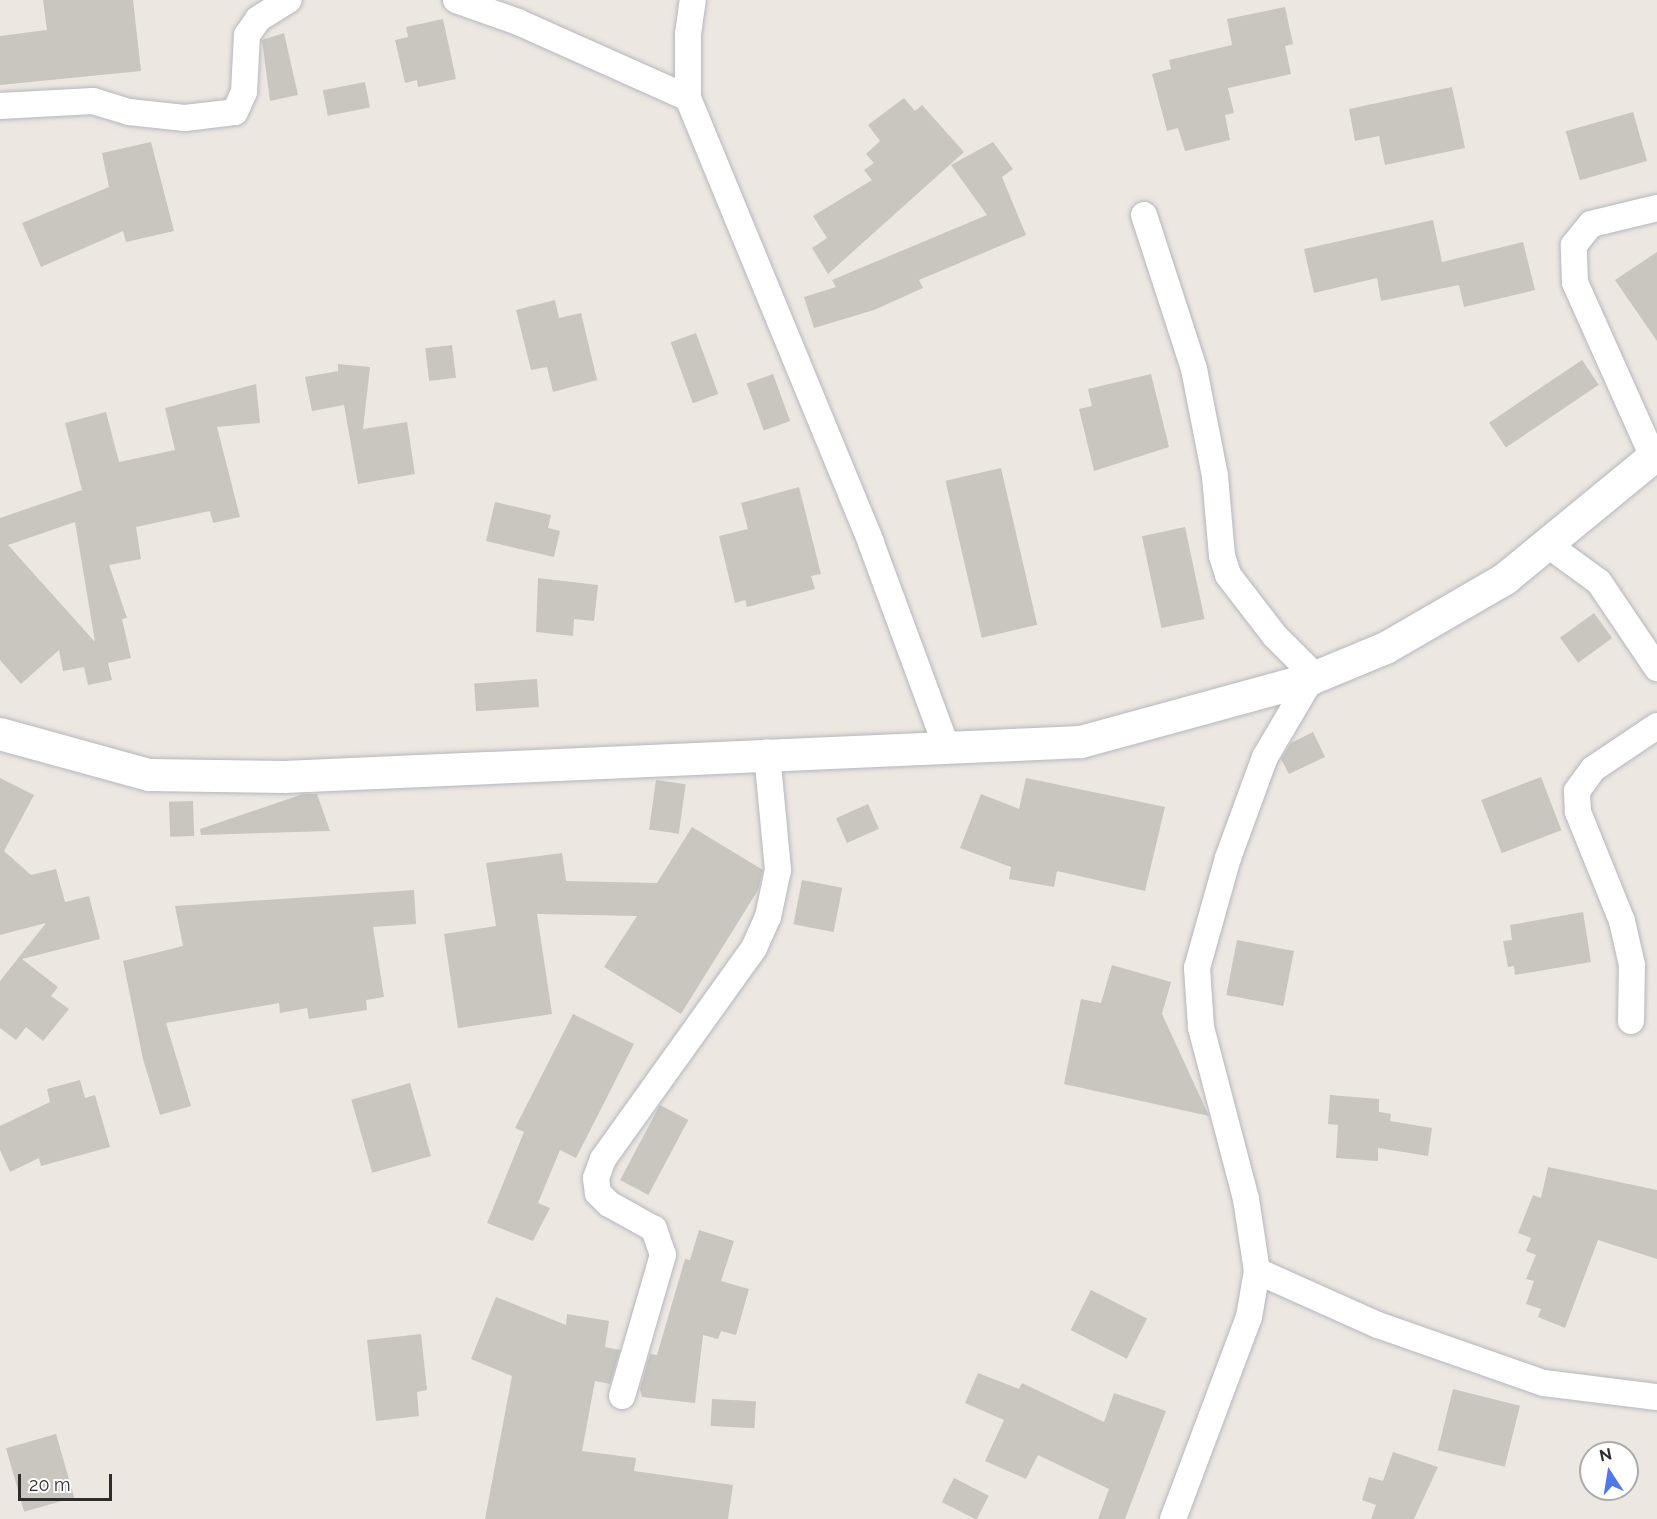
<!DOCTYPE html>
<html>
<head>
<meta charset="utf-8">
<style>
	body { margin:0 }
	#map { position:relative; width:1657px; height:1519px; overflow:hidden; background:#ede7e1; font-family:Raleway,sans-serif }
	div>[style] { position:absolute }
	.building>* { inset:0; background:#c9c5bf; transform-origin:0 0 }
	.roads { filter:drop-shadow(0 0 2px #b4b7bf) drop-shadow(0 0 2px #b4b7bf) }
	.minor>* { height:26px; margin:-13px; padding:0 13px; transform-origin:13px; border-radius:13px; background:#fff }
	.tertiary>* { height:32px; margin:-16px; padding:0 16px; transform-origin:16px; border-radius:16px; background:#fff }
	span { translate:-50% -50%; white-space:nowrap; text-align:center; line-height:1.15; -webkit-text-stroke:6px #fff; paint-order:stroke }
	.north { position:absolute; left:1579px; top:1441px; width:60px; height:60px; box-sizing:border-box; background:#fff; border:2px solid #ababab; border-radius:50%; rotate:348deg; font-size:16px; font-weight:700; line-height:24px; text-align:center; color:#2d2d2d }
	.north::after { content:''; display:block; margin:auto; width:21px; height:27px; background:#5277e8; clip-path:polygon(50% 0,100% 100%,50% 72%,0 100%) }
	.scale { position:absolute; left:18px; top:1474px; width:94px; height:27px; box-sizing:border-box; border:3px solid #2d2d2d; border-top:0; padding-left:8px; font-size:18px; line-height:21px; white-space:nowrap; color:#2d2d2d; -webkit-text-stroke:4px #fff; paint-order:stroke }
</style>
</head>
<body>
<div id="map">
	<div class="building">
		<div style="clip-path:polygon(43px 0,133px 0,141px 71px,0 85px,0 36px,47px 30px)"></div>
		<div style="clip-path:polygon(1285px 7px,1293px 44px,1285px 46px,1291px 74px,1228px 88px,1234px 113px,1225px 115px,1230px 140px,1185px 151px,1178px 128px,1167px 131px,1152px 74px,1171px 69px,1169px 60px,1232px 45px,1227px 19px)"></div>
		<div style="clip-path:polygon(443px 19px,456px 79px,418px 87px,417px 80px,405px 83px,395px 40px,408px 37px,406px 27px)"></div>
		<div style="clip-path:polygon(284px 33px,298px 95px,270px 101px,262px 40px)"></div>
		<div style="left:365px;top:82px;width:26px;height:43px;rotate:79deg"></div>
		<div style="clip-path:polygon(1452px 87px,1465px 148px,1385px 165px,1379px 136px,1355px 141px,1349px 109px)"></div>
		<div style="clip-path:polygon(904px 98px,915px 111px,922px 105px,964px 152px,828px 274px,812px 248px,827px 238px,813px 216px,872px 180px,864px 170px,874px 163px,866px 154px,880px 141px,868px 125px)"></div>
		<div style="left:1633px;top:112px;width:51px;height:70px;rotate:74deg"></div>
		<div style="clip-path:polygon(151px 142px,174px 231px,126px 242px,123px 231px,41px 267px,22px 223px,109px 187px,102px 153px)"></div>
		<div style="clip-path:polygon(993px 142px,1013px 169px,1002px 177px,1026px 235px,919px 280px,923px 288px,874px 310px,814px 328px,804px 297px,836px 287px,832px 280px,987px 215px,951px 165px)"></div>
		<div style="clip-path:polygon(1433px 220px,1442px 262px,1523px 242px,1535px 290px,1464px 307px,1459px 285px,1381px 301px,1377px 278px,1314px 293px,1304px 249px)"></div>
		<div style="clip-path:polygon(1657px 252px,1657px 341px,1615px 280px)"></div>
		<div style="clip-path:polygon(555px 300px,559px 318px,581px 313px,597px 380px,553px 392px,547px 367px,531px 370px,516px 310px)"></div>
		<div style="left:696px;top:333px;width:65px;height:27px;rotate:70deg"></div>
		<div style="left:452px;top:345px;width:33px;height:27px;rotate:83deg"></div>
		<div style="left:1582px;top:360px;width:30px;height:112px;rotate:56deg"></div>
		<div style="clip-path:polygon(338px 364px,370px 367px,363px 429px,407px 422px,415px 474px,358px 484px,344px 405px,312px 411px,305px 377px,338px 371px)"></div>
		<div style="left:773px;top:374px;width:50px;height:28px;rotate:70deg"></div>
		<div style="clip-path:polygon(1151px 374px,1169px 447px,1094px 471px,1079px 409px,1092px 406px,1088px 389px)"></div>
		<div style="clip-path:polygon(evenodd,256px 384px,260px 423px,217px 427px,240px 517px,213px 523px,210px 511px,136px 527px,141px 559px,109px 565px,127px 618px,122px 619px,131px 658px,108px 663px,112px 680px,88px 685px,84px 667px,63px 671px,59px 650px,21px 684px,0 660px,0 518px,82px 490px,65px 423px,106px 412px,119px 462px,175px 450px,165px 408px,256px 384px,75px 522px,95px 642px,8px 545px,75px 522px)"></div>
		<div style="left:1001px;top:468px;width:161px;height:57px;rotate:77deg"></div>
		<div style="clip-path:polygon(799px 487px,821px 574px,811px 576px,815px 589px,747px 607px,745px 600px,735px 603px,719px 536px,748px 529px,741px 503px)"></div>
		<div style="clip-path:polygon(495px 502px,551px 515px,548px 528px,560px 531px,554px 557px,486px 541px)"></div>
		<div style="left:1185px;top:527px;width:94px;height:44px;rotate:78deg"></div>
		<div style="clip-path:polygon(538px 578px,598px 585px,594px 621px,574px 619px,573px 636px,536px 632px)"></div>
		<div style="left:1594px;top:613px;width:31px;height:42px;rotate:54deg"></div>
		<div style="left:537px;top:679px;width:28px;height:63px;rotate:86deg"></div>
		<div style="clip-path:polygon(1313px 732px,1325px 757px,1289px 774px,1281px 759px,1291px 743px)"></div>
		<div style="left:1541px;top:777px;width:57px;height:64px;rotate:69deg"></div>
		<div style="clip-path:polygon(0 778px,34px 795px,4px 851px,31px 875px,56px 869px,65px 902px,89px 896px,100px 939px,22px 959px,58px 987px,51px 996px,69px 1009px,43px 1041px,26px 1027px,16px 1040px,0 1028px,0 981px,46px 923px,0 935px)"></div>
		<div style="clip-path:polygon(1026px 778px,1165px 807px,1145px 891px,1057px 871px,1054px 887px,1009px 879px,1011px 867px,960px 848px,981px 794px,1019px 809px)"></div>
		<div style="left:656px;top:780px;width:30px;height:50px;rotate:8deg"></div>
		<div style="clip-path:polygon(303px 794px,317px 794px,330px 831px,201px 835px,200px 829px)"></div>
		<div style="left:193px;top:801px;width:35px;height:24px;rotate:88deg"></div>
		<div style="left:868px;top:804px;width:27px;height:35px;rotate:66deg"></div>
		<div style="clip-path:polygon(692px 827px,763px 870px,758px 890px,681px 1014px,604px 967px,637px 916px,537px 914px,552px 1014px,458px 1028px,444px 934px,496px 926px,486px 863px,562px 853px,566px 881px,657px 883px)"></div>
		<div style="left:802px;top:880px;width:41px;height:45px;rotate:11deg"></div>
		<div style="clip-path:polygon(414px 890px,416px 924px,373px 927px,384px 997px,366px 1000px,367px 1010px,309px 1019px,307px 1008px,280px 1013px,279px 1003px,166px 1023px,191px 1106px,160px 1115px,143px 1059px,123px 961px,183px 946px,175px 906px)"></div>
		<div style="clip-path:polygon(1583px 912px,1591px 962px,1515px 975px,1514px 966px,1508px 967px,1503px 941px,1512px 940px,1510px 925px)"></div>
		<div style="left:1237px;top:940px;width:58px;height:56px;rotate:11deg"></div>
		<div style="clip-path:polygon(1112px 965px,1171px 982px,1162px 1014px,1209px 1116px,1064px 1084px,1081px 999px,1101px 1003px)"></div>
		<div style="clip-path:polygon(573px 1014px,634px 1044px,576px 1158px,560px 1150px,538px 1203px,550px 1208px,533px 1241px,487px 1223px,524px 1132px,515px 1128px)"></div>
		<div style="clip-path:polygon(80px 1080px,85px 1098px,95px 1095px,110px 1147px,41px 1166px,39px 1158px,10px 1172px,0 1150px,0 1126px,50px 1102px,47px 1089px)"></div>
		<div style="left:410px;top:1083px;width:76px;height:61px;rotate:74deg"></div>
		<div style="clip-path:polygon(1330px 1095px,1379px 1099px,1379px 1112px,1391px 1114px,1390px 1121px,1432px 1128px,1428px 1156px,1378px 1148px,1378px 1161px,1336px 1158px,1338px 1125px,1328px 1124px)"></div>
		<div style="left:660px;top:1105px;width:32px;height:85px;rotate:28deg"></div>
		<div style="clip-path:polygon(1548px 1167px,1657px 1190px,1657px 1259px,1598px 1240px,1565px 1328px,1538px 1317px,1541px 1309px,1526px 1304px,1534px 1281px,1526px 1279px,1536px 1255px,1526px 1251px,1531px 1238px,1518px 1233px,1533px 1195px,1541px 1198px)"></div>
		<div style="clip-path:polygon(699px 1230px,734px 1241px,721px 1281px,749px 1289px,736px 1335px,721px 1331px,718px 1339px,703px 1335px,695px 1403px,642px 1397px,640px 1389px,650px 1354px,657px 1355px,685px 1259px,690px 1260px)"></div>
		<div style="left:1091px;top:1290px;width:63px;height:45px;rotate:27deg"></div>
		<div style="clip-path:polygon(496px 1297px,566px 1325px,567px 1314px,609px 1321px,605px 1347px,620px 1350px,610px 1384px,595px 1381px,582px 1451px,636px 1458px,634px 1471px,733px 1485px,728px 1519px,485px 1519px,512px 1376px,471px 1359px)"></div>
		<div style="clip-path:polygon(421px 1334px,427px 1390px,417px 1392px,419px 1416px,376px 1421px,367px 1340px)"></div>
		<div style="clip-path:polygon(978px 1373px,1019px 1389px,1022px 1383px,1104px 1422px,1114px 1393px,1166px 1411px,1125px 1519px,1098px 1519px,1109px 1489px,1038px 1455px,1026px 1479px,985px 1461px,1004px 1420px,965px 1403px)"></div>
		<div style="left:1453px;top:1389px;width:69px;height:63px;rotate:14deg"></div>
		<div style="left:712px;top:1399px;width:44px;height:27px;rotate:3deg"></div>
		<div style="left:56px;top:1434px;width:66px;height:52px;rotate:74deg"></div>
		<div style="clip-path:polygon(1393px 1452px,1438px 1467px,1414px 1519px,1371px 1519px,1376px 1505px,1362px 1500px,1369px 1477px,1383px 1481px)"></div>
		<div style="left:954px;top:1478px;width:39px;height:27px;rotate:27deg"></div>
	</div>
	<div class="roads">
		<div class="minor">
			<div style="left:456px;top:0;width:66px;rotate:19.5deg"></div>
			<div style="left:518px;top:22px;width:186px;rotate:24.1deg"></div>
			<div style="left:688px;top:98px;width:481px;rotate:67.6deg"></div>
			<div style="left:871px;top:543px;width:216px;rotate:69.7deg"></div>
			<div style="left:688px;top:98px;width:64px;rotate:-90deg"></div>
			<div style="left:688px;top:34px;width:34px;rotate:-82deg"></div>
			<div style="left:0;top:106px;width:93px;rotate:-3.1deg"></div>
			<div style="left:93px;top:101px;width:38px;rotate:17deg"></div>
			<div style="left:129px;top:112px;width:56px;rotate:6.1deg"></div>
			<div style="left:185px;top:118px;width:50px;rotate:-6.8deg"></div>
			<div style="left:235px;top:112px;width:22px;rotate:-66deg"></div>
			<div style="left:244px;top:92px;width:57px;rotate:-87deg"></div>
			<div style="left:247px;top:35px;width:19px;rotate:-55deg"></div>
			<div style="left:258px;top:19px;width:36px;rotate:-32deg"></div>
			<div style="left:1144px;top:215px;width:162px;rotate:72deg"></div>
			<div style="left:1194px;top:369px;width:109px;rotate:78.9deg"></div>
			<div style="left:1215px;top:476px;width:80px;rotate:85deg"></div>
			<div style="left:1222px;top:556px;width:20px;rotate:72deg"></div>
			<div style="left:1228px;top:575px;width:77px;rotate:52.4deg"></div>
			<div style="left:1275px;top:636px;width:58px;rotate:45deg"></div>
			<div style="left:1653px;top:457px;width:191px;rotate:-114.1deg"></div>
			<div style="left:1575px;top:283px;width:38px;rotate:-92deg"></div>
			<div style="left:1574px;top:245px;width:27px;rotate:-51deg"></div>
			<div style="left:1591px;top:224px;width:68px;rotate:-13.6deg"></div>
			<div style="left:1547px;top:544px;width:64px;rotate:36.2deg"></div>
			<div style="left:1599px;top:582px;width:104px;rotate:56deg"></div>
			<div style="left:1631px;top:1021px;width:56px;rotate:-89deg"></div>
			<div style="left:1632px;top:965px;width:45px;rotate:-102.8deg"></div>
			<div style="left:1622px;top:921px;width:118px;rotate:-112deg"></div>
			<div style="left:1578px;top:812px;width:21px;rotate:-93deg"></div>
			<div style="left:1577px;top:791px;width:27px;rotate:-54deg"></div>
			<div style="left:1593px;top:769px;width:77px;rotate:-33.9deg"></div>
			<div style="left:1257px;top:1271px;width:133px;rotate:24.1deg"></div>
			<div style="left:1378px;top:1325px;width:176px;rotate:19.3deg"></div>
			<div style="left:1544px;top:1383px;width:114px;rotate:7.1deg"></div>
			<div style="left:622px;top:1396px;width:147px;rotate:-73.8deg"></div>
			<div style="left:663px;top:1255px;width:28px;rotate:-109deg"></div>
			<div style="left:654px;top:1229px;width:51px;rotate:-150.9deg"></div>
			<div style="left:609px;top:1204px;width:16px;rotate:-135deg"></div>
			<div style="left:598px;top:1193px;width:15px;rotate:-98deg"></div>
			<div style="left:596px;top:1178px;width:20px;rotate:-70deg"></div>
			<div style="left:603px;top:1159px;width:259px;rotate:-54.4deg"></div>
			<div style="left:754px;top:948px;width:34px;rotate:-66deg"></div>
			<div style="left:768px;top:917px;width:48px;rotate:-78deg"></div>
			<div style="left:778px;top:870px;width:118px;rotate:-95.4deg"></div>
			<div style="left:1173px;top:1519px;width:216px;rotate:-69.4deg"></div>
			<div style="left:1249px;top:1317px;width:47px;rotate:-80.1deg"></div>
			<div style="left:1257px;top:1271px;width:73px;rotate:-98.7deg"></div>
			<div style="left:1246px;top:1199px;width:178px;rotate:-104.7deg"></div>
			<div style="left:1201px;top:1027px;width:59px;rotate:-93.9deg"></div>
			<div style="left:1197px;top:968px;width:114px;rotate:-74.3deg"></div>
			<div style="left:1228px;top:858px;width:108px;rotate:-69.9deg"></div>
			<div style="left:1265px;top:757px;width:91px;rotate:-59.5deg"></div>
		</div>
		<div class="tertiary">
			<div style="left:0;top:734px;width:155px;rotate:15.4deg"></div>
			<div style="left:149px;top:775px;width:135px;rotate:0.8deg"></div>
			<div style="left:284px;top:777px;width:798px;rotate:-2.51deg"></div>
			<div style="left:1081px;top:742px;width:238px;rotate:-15.3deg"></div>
			<div style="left:1311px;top:679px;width:81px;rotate:-22.5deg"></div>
			<div style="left:1386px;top:648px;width:138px;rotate:-30.1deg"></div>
			<div style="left:1505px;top:579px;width:197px;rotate:-39.4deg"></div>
		</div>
	</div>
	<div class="north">N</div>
	<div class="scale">20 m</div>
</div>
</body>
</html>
